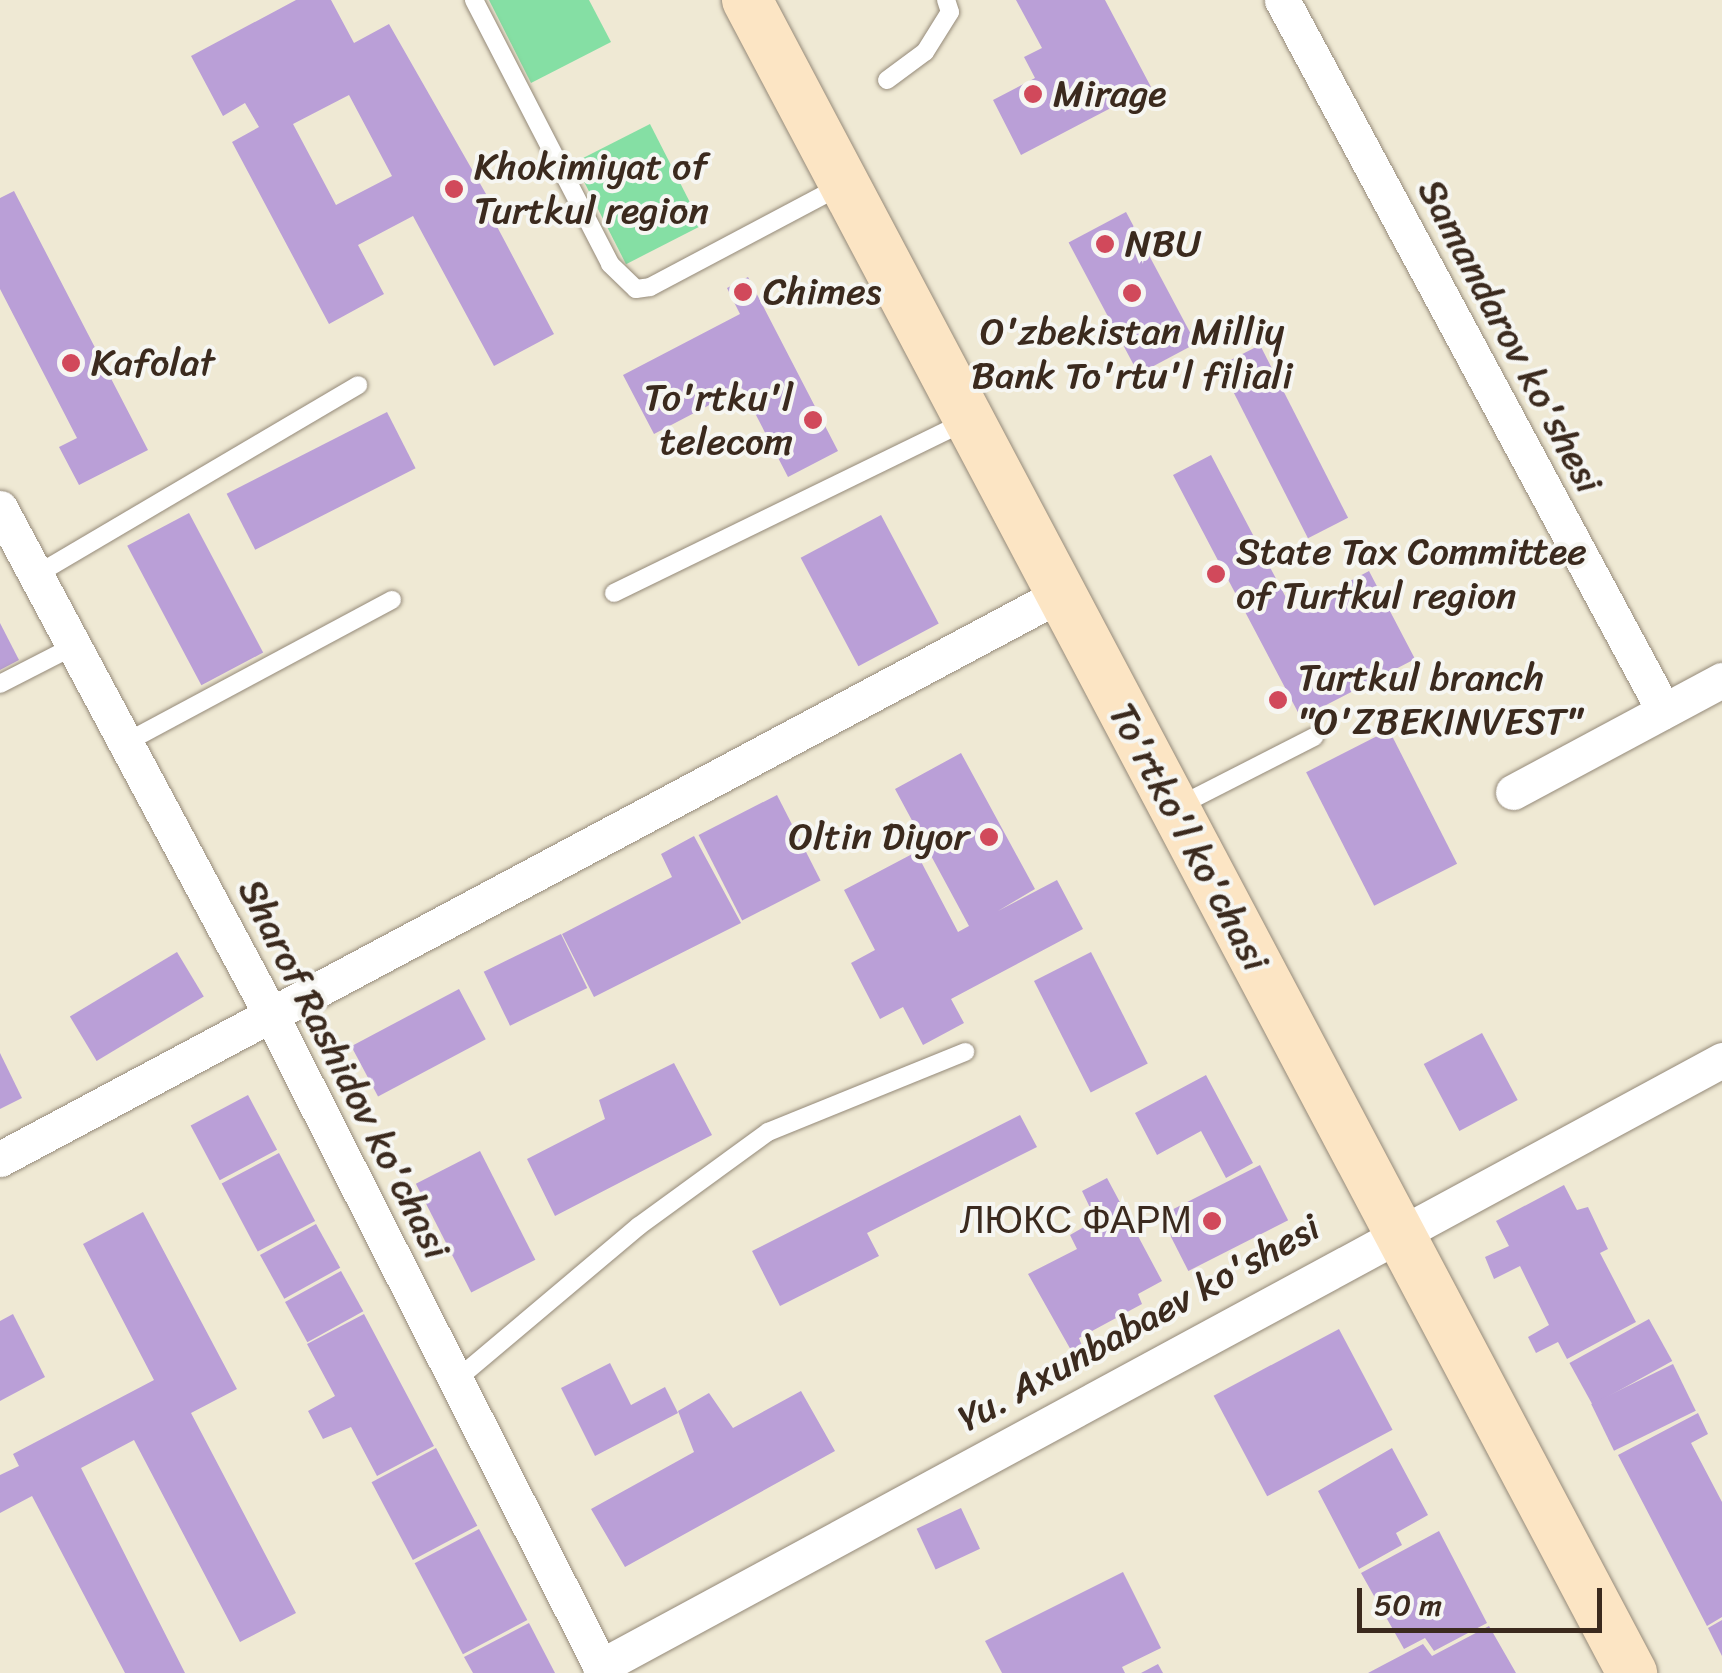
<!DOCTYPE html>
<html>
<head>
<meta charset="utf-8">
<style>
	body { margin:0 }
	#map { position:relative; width:1722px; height:1673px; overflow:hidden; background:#efe9d4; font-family:Sriracha,sans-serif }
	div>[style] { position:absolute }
	.green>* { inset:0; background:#85dfa4; transform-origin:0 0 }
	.building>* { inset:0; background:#ba9fd7; transform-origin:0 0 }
	.roads { filter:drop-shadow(0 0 2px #958a79) drop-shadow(0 0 2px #958a79) }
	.lane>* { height:18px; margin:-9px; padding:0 9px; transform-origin:9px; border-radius:9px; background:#fff }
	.street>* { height:35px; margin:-17.5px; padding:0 17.5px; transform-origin:17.5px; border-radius:17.5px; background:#fff }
	.secondary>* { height:50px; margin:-25px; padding:0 25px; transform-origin:25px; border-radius:25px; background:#fce5c4 }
	.dots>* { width:28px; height:28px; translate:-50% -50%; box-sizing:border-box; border:5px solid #f6f6f2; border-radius:50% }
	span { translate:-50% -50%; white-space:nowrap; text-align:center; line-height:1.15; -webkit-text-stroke:8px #f6f6f2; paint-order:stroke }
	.poi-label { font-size:38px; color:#3b2a1e }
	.left { translate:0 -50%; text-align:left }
	.right { translate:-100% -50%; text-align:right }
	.street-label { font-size:38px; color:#3b2a1e }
	.scale { position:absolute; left:1357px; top:1588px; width:245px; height:45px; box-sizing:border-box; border:5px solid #3b2a1e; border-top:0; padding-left:12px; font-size:30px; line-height:35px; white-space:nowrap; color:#3b2a1e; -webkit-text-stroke:8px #f6f6f2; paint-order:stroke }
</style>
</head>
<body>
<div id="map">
	<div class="green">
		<div style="clip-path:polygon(489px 0,589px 0,611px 42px,531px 83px)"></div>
		<div style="left:650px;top:124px;width:114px;height:85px;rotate:63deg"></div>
	</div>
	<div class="building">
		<div style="clip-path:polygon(evenodd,296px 0,331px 0,354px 43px,389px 24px,490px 201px,485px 204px,554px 334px,494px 366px,413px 216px,358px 245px,384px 294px,329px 324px,232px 142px,259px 127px,245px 103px,223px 116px,191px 56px,296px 0,349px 95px,392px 176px,336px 205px,293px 124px,349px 95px)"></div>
		<div style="clip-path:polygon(1016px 0,1105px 0,1151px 87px,1021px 155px,993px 100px,1035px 78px,1024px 57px,1042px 48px)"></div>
		<div style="clip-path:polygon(14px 191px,148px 450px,79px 485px,59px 447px,77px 438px,0 289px,0 198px)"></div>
		<div style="left:1126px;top:212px;width:149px;height:65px;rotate:62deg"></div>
		<div style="clip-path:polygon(748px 277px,838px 451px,788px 477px,742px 388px,654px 434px,623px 375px,740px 314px,727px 288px)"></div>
		<div style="left:1260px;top:345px;width:194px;height:45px;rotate:63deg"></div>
		<div style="left:387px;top:412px;width:63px;height:180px;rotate:63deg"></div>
		<div style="clip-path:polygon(1211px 455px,1293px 611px,1369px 571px,1415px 659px,1301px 718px,1173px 475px)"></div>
		<div style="left:189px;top:513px;width:158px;height:70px;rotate:62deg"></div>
		<div style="left:881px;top:515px;width:123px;height:91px;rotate:62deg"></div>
		<div style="clip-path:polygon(0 623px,19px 660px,0 670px)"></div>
		<div style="left:1389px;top:730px;width:150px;height:93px;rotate:63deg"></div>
		<div style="clip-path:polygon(961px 753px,1035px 889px,998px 911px,1057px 880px,1083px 929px,951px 999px,964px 1023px,923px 1045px,903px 1007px,880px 1019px,851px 963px,875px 950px,844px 890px,916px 852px,958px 932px,969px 926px,895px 789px)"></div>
		<div style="left:777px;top:795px;width:96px;height:88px;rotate:63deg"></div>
		<div style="clip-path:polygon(694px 836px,741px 923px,594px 997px,562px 934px,672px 877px,661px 854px)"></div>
		<div style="left:561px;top:934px;width:60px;height:86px;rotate:64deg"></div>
		<div style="left:177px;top:952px;width:52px;height:125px;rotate:59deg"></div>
		<div style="left:1091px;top:952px;width:125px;height:64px;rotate:63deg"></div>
		<div style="left:459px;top:989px;width:57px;height:122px;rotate:62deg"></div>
		<div style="left:1482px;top:1033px;width:76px;height:66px;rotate:62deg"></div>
		<div style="clip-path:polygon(0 1053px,22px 1098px,0 1109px)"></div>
		<div style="clip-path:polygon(674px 1063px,712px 1135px,555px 1216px,527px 1159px,605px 1119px,599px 1100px)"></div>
		<div style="clip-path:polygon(1206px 1075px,1253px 1163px,1226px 1178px,1201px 1131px,1157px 1155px,1135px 1113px)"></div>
		<div style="left:248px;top:1095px;width:62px;height:65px;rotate:62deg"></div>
		<div style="clip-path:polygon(1020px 1115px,1037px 1147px,867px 1233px,879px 1256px,780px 1306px,752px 1251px)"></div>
		<div style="left:480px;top:1151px;width:122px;height:72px;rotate:63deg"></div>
		<div style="left:279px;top:1153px;width:77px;height:65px;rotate:62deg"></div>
		<div style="left:1260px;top:1165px;width:62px;height:112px;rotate:63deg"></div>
		<div style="clip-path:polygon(1107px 1178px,1162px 1281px,1138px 1294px,1142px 1304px,1079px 1338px,1082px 1346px,1072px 1352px,1028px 1274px,1077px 1249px,1070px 1235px,1096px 1220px,1082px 1191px)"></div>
		<div style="clip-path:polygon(1564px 1185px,1577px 1210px,1588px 1207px,1608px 1249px,1600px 1253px,1636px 1322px,1567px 1359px,1558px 1342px,1536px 1353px,1528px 1337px,1549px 1325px,1520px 1266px,1494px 1279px,1485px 1257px,1509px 1246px,1496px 1221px)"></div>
		<div style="clip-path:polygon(143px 1212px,237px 1389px,191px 1413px,296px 1613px,240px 1642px,134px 1440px,81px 1468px,185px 1673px,125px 1673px,32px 1496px,0 1513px,0 1475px,19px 1466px,13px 1454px,154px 1380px,83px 1244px)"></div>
		<div style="left:316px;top:1224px;width:50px;height:64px;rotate:61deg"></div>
		<div style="left:341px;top:1271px;width:46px;height:64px;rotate:61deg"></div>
		<div style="clip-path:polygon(13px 1314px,45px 1377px,0 1401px,0 1321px)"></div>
		<div style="clip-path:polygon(364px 1314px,434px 1446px,377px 1476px,351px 1427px,323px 1439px,308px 1411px,335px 1396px,307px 1344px)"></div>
		<div style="left:1649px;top:1319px;width:48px;height:91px;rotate:61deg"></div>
		<div style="left:1339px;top:1329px;width:114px;height:142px;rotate:62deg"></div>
		<div style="clip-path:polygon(610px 1363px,631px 1405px,665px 1387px,678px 1413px,595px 1456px,561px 1388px)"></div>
		<div style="left:1673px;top:1364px;width:52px;height:91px;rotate:64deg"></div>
		<div style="clip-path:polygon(801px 1391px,835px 1451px,625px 1567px,591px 1509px,694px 1452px,678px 1411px,709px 1393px,733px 1428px)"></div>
		<div style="clip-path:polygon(1698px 1413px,1708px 1434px,1691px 1443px,1722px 1502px,1722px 1617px,1707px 1626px,1618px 1455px)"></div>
		<div style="left:436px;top:1448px;width:88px;height:73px;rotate:62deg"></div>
		<div style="clip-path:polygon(1392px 1448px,1428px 1515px,1396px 1533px,1402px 1545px,1359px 1569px,1318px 1491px)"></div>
		<div style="left:961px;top:1508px;width:45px;height:49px;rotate:65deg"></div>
		<div style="left:479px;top:1529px;width:103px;height:73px;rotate:62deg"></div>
		<div style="clip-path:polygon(1439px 1531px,1487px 1623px,1434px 1651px,1425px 1638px,1404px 1649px,1361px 1573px)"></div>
		<div style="clip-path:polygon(1123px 1572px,1161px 1648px,1122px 1667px,1125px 1673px,1002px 1673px,985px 1641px)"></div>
		<div style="clip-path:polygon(1722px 1620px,1722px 1656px,1708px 1628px)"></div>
		<div style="clip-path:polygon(529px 1623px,555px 1673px,473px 1673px,464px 1657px)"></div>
		<div style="clip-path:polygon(1489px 1626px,1516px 1673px,1368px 1673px,1423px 1644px,1432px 1656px)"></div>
		<div style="clip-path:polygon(1158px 1664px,1163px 1673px,1141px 1673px)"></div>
	</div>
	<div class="roads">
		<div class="lane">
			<div style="left:474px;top:0;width:297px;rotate:62.7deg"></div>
			<div style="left:610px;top:264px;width:36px;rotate:44deg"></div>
			<div style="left:636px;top:289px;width:14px;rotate:-8deg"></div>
			<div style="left:650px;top:287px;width:218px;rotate:-27.9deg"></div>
			<div style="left:887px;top:80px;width:47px;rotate:-36.4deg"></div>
			<div style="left:925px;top:52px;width:47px;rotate:-58deg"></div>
			<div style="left:950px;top:12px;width:13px;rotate:-108deg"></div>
			<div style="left:36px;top:575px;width:374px;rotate:-30.5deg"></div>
			<div style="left:614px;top:593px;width:393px;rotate:-26deg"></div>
			<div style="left:0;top:684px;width:83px;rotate:-27.2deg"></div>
			<div style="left:125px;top:743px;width:303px;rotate:-28.2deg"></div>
			<div style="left:1179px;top:806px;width:152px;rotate:-27.1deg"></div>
			<div style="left:456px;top:1380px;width:239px;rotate:-40.1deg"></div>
			<div style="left:639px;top:1226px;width:160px;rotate:-36.1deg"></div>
			<div style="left:768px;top:1132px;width:213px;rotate:-22.1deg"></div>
		</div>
		<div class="street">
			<div style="left:1282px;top:0;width:807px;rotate:61.75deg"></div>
			<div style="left:0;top:508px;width:573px;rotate:61.87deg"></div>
			<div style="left:270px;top:1013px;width:740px;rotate:63.16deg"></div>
			<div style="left:1513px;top:792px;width:237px;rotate:-28.2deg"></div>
			<div style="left:0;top:1159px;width:1200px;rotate:-28.04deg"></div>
			<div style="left:600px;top:1667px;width:1276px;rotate:-28.41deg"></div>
		</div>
		<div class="secondary">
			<div style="left:747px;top:0;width:1893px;rotate:62.12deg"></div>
		</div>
	</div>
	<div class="dots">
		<div style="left:1033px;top:94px;background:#d1495b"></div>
		<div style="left:454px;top:189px;background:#d1495b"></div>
		<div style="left:1105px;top:244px;background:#d1495b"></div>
		<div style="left:743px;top:292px;background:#d1495b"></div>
		<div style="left:1132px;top:293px;background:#d1495b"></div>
		<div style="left:71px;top:363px;background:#d1495b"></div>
		<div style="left:813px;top:420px;background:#d1495b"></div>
		<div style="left:1216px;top:574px;background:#d1495b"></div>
		<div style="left:1278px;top:700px;background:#d1495b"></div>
		<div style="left:989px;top:837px;background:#d1495b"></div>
		<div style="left:1212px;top:1221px;background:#d1495b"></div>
	</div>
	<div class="poi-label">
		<span class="left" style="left:1053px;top:94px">Mirage</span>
		<span class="left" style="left:474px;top:189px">Khokimiyat of<br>Turtkul region</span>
		<span class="left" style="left:1125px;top:244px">NBU</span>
		<span class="left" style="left:763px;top:292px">Chimes</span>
		<span style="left:1132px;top:354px">O'zbekistan Milliy<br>Bank To'rtu'l filiali</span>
		<span class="left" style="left:91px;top:363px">Kafolat</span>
		<span class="right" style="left:793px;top:420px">To'rtku'l<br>telecom</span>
		<span class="left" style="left:1236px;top:574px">State Tax Committee<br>of Turtkul region</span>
		<span class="left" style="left:1298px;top:700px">Turtkul branch<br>"O'ZBEKINVEST"</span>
		<span class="right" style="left:969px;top:837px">Oltin Diyor</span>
		<span class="right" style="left:1192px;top:1221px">ЛЮКС ФАРМ</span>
	</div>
	<div class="street-label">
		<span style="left:1510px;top:336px;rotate:62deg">Samandarov ko'shesi</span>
		<span style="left:1189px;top:837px;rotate:62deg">To'rtko'l ko'chasi</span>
		<span style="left:344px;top:1069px;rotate:63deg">Sharof Rashidov ko'chasi</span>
		<span style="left:1139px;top:1323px;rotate:-29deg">Yu. Axunbabaev ko'shesi</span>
	</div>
	<div class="scale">50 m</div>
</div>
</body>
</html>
